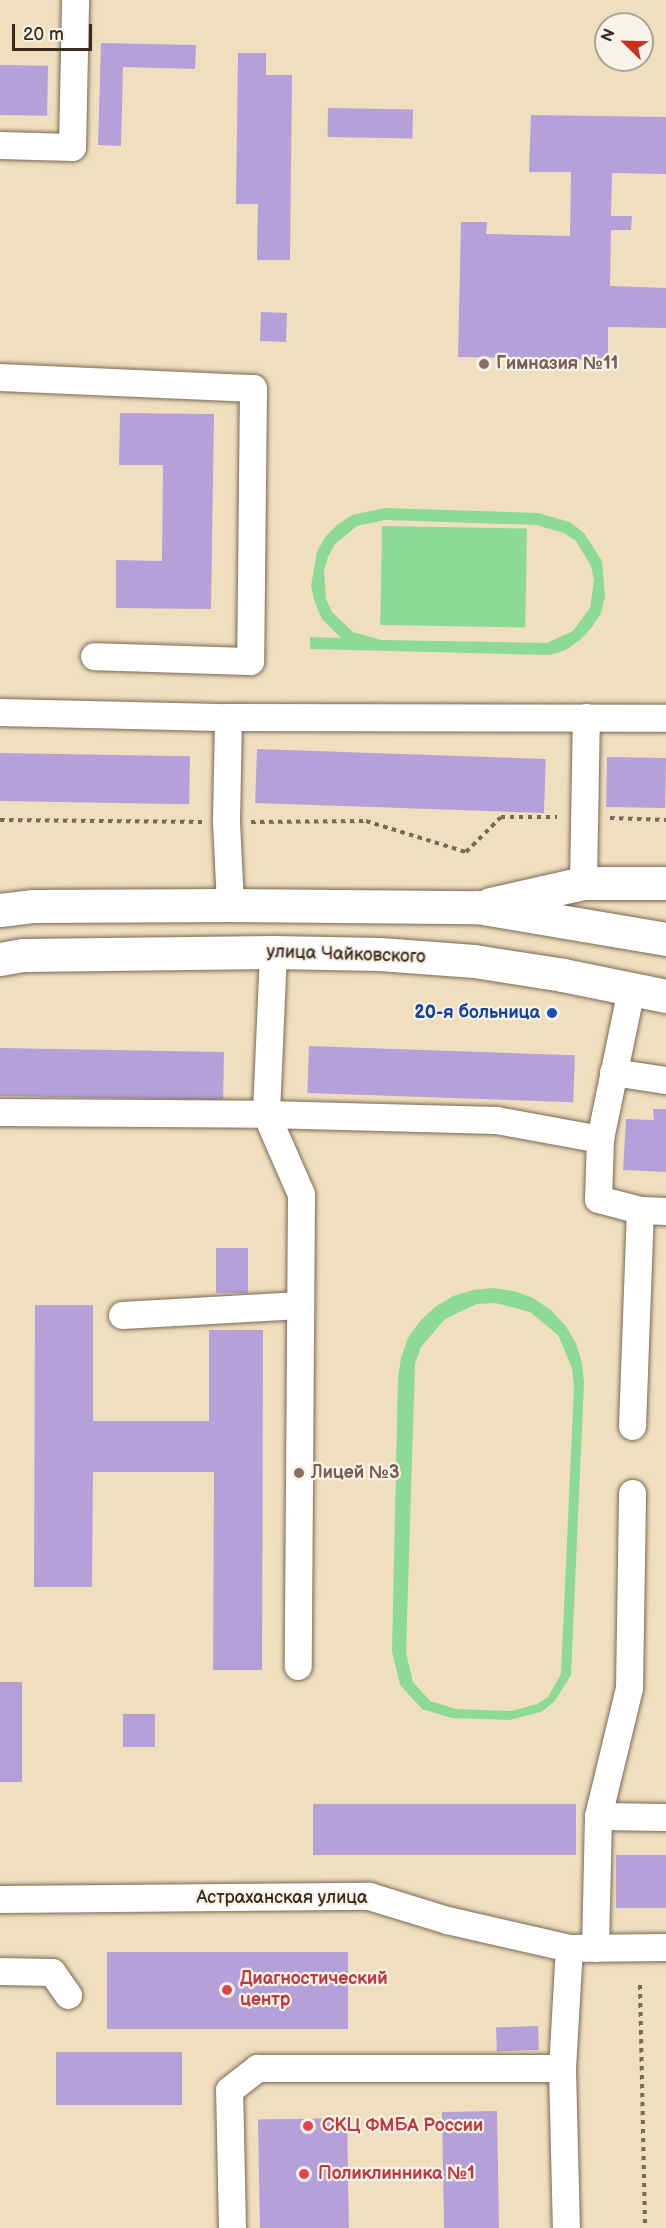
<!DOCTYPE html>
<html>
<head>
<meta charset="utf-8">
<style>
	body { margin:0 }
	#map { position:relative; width:666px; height:2228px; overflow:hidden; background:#efdfbe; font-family:"Balsamiq Sans",sans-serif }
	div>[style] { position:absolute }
	.green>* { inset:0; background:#8dda97; transform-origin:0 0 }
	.building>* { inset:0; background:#b6a0d9; transform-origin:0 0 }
	.path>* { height:4px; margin-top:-2px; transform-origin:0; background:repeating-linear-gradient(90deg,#7a6956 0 4.5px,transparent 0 9px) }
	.roads { filter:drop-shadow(0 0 2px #7a6956) drop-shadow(0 0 2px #7a6956) }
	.minor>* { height:27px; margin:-13.5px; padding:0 13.5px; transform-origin:13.5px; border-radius:13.5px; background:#fff }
	.major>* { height:33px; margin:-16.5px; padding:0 16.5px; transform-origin:16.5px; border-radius:16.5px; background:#fff }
	.dots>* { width:16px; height:16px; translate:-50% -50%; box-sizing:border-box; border:3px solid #f7f3e8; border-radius:50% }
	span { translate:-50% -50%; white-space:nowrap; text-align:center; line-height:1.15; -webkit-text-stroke:4.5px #f7f3e8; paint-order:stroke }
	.education-label { font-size:18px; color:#785e54; font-weight:700 }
	.left { translate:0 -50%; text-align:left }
	.street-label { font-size:18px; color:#3b2a1e }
	.transit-label { font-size:18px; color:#164399; font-weight:700 }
	.right { translate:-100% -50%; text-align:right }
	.health-label { font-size:18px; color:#be3a42; font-weight:700 }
	.north { position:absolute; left:594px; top:12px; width:60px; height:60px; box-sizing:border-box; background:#f7f3e8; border:2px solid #aca397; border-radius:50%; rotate:293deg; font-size:16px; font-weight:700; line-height:24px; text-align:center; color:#3b2a1e }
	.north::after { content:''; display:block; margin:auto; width:21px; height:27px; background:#c8321e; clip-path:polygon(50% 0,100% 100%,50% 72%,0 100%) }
	.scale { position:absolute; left:12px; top:24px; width:80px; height:27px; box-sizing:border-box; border:3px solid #3b2a1e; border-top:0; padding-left:8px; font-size:18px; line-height:21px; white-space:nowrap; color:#3b2a1e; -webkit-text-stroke:4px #f7f3e8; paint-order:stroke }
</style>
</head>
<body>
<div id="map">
	<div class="green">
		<div style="clip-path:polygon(evenodd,385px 508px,538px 513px,570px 522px,584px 533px,602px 561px,605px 596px,601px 613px,592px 627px,580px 640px,566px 650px,550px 655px,310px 649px,310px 637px,341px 638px,322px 619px,315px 603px,311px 586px,317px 552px,325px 537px,337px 525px,352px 515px,385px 508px,385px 520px,536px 525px,564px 533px,576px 541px,591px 566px,594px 580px,590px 608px,573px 631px,547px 643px,381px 640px,353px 632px,332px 612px,326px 599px,324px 571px,328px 557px,335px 544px,357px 526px,385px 520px)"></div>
		<div style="left:382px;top:526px;width:145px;height:99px;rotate:1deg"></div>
		<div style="clip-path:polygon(evenodd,493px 1288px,514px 1291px,533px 1298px,551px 1310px,565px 1325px,576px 1343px,582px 1363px,584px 1383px,571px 1675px,554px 1702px,541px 1712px,509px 1720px,452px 1718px,422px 1709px,400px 1685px,392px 1651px,398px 1378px,401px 1358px,408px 1338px,420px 1321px,435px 1307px,453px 1296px,473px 1290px,493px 1288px,495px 1303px,530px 1312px,558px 1335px,572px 1368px,574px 1386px,561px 1674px,548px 1697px,537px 1704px,511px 1711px,456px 1709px,430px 1701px,413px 1682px,406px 1653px,415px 1364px,421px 1347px,445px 1319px,477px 1304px,495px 1303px)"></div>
	</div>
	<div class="building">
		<div style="clip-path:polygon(101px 43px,196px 45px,195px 69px,123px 67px,121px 146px,98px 145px)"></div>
		<div style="clip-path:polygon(238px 53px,266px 53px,266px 75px,292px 75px,290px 260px,257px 260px,258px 204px,236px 204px)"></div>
		<div style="left:0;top:65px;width:48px;height:50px;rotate:1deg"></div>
		<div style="left:328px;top:108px;width:85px;height:29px;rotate:1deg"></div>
		<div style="clip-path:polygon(531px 115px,666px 117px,666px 174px,612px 173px,611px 216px,632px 216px,631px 230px,611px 230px,610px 286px,666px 288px,666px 328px,608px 327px,608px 360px,458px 357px,461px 222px,487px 222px,486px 234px,570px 236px,571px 172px,529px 172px)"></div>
		<div style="left:261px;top:312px;width:26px;height:29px;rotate:2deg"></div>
		<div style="clip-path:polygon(120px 413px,214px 414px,211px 609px,116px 608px,116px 560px,162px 561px,163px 465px,119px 465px)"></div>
		<div style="left:257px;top:749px;width:289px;height:54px;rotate:2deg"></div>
		<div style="left:0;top:753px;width:190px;height:48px;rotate:1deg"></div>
		<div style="left:607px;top:757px;width:59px;height:50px;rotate:1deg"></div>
		<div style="left:309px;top:1046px;width:266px;height:47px;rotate:2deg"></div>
		<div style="left:0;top:1048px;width:224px;height:48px;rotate:1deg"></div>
		<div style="clip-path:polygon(653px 1109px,666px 1109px,666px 1172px,623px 1170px,626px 1119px,654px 1120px)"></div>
		<div style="left:216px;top:1248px;width:32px;height:45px"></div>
		<div style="clip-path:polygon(35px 1305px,93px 1305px,93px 1421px,209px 1421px,209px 1330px,263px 1330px,262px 1670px,213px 1670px,214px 1472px,93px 1472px,92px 1587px,34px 1587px)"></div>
		<div style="left:22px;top:1682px;width:100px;height:22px;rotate:90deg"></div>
		<div style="left:123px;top:1714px;width:32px;height:33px"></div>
		<div style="left:313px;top:1804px;width:263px;height:51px"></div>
		<div style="left:616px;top:1855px;width:50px;height:53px"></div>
		<div style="left:107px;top:1952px;width:241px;height:77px"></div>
		<div style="left:538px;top:2026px;width:24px;height:42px;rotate:88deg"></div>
		<div style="left:56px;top:2052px;width:126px;height:53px"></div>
		<div style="left:497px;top:2111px;width:117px;height:55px;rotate:89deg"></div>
		<div style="left:347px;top:2118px;width:110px;height:89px;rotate:89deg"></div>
	</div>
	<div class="path">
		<div style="left:610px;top:818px;width:56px;rotate:2deg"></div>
		<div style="left:0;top:820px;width:202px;rotate:0.6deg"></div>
		<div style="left:251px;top:822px;width:115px;rotate:-0.5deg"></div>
		<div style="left:366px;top:821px;width:105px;rotate:17.2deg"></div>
		<div style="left:466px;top:852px;width:49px;rotate:-45deg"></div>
		<div style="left:501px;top:817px;width:56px"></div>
		<div style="left:640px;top:1985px;width:243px;rotate:88.8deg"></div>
	</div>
	<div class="roads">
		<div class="minor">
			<div style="left:0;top:145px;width:72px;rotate:1.6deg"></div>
			<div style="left:72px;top:147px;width:147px;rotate:-88.8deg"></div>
			<div style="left:0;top:377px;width:253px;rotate:2.5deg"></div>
			<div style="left:253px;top:388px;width:273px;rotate:90.6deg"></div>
			<div style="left:250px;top:661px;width:156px;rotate:-178.2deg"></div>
			<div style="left:0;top:712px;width:228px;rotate:1.3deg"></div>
			<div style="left:228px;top:717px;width:438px;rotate:0.1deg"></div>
			<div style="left:228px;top:717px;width:105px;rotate:91.1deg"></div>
			<div style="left:226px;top:822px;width:83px;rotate:87.2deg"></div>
			<div style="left:583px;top:883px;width:166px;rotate:-89deg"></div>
			<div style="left:273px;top:952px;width:162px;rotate:92.5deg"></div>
			<div style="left:266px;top:1114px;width:87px;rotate:66.4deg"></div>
			<div style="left:301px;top:1194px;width:472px;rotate:90.4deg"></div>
			<div style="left:631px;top:989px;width:153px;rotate:101.7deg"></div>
			<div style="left:600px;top:1139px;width:60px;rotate:91.9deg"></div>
			<div style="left:598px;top:1199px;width:43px;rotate:14.7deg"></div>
			<div style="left:640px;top:1210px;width:26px;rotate:2deg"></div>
			<div style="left:613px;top:1072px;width:54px;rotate:8.6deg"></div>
			<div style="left:0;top:1112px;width:266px;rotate:0.4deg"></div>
			<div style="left:266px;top:1114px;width:230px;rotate:1.5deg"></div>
			<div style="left:496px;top:1120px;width:106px;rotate:10.4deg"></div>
			<div style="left:122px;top:1315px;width:178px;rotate:-3.2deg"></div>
			<div style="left:632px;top:1426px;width:216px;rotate:-87.9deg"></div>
			<div style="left:598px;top:1816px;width:68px;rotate:0.8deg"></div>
			<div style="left:0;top:1899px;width:369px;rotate:-0.5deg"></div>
			<div style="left:369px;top:1896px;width:82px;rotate:17.1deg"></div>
			<div style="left:447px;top:1920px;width:125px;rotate:12.9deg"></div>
			<div style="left:569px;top:1948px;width:97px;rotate:-0.6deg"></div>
			<div style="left:595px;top:1948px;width:132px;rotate:-88.7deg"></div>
			<div style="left:598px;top:1816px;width:132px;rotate:-76.4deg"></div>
			<div style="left:629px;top:1688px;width:195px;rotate:-89.1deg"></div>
			<div style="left:0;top:1971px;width:52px;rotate:1.1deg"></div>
			<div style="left:52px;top:1972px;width:28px;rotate:55deg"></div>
			<div style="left:562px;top:2068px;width:120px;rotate:-86.7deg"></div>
			<div style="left:232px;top:2228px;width:138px;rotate:-91.2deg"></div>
			<div style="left:229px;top:2090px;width:36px;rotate:-38deg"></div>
			<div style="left:257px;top:2068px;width:305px"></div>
			<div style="left:562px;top:2068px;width:160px;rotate:88.6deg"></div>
		</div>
		<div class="major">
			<div style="left:490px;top:904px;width:95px;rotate:-12.7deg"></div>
			<div style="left:583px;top:883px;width:83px"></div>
			<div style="left:0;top:910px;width:34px;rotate:-7deg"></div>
			<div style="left:34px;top:906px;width:196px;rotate:-0.3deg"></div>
			<div style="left:230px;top:905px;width:247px;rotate:0.5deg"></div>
			<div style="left:477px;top:907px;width:192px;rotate:9.6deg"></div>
			<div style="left:0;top:959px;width:23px;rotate:-10deg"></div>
			<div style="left:23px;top:955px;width:250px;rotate:-0.7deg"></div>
			<div style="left:273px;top:952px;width:107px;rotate:1.1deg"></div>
			<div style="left:380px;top:954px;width:94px;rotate:4.3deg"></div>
			<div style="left:474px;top:961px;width:90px;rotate:8.9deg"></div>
			<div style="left:563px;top:975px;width:105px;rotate:11.5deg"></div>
		</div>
	</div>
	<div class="dots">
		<div style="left:484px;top:364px;background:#8d6e63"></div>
		<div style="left:552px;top:1013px;background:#1a4fb4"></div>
		<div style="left:299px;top:1473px;background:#8d6e63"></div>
		<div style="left:227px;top:1990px;background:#e0444e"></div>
		<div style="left:308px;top:2126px;background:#e0444e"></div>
		<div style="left:304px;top:2174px;background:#e0444e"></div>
	</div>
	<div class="education-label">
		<span class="left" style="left:496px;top:364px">Гимназия №11</span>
		<span class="left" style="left:311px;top:1473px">Лицей №3</span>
	</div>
	<div class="street-label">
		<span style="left:346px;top:955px;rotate:2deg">улица Чайковского</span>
		<span style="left:282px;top:1898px">Астраханская улица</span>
	</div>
	<div class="transit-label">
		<span class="right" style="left:540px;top:1013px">20-я больница</span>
	</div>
	<div class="health-label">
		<span class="left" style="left:240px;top:1990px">Диагностический<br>центр</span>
		<span class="left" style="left:322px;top:2126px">СКЦ ФМБА России</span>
		<span class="left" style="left:318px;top:2174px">Поликлинника №1</span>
	</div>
	<div class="north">N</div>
	<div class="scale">20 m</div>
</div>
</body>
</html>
